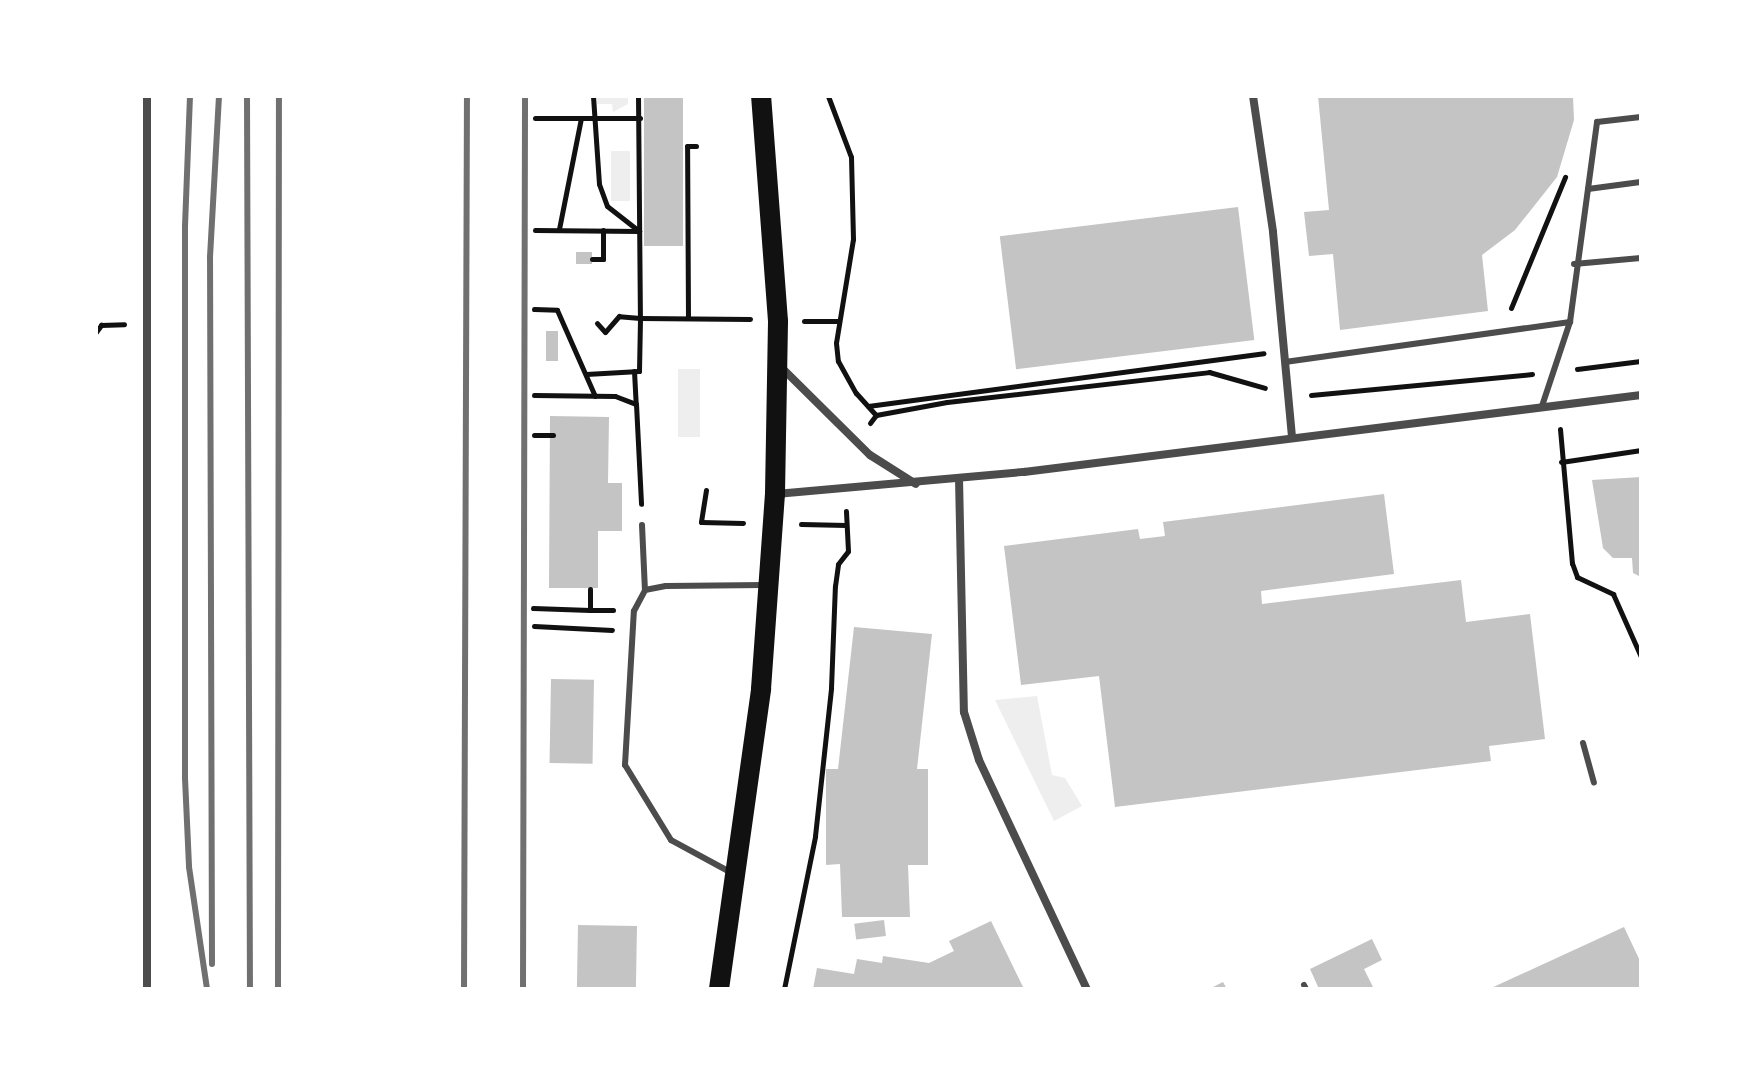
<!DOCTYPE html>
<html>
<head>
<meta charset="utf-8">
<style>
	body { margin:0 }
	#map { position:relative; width:1737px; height:1085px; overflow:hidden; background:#fff; font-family:Karla,sans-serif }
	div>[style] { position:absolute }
	.green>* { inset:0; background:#eee; transform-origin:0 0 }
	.building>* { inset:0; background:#c4c4c4; transform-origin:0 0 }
	.path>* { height:5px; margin:-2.5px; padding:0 2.5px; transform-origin:2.5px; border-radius:2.5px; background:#111 }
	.service>* { height:6px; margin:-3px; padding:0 3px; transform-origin:3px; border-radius:3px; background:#4c4c4c }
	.minor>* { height:8px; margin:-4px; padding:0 4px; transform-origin:4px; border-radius:4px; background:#4c4c4c }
	.primary>* { height:20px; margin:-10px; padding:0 10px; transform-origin:10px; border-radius:10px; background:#111 }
	.rail>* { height:6px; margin:-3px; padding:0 3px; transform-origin:3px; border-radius:3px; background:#707070 }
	span { translate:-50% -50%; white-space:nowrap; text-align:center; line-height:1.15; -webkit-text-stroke:8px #fff; paint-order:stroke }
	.frame { position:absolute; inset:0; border:98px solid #fff; pointer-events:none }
</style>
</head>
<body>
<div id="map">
	<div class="green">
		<div style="clip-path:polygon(597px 96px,628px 96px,628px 104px,613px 112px,612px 104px,597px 104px)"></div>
		<div style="left:611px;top:151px;width:19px;height:50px"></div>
		<div style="left:678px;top:369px;width:22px;height:68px"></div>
		<div style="clip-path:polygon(1037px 696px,1052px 775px,1065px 778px,1082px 806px,1054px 821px,995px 700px)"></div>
	</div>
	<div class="building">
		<div style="left:644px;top:96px;width:39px;height:150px"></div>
		<div style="clip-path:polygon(1318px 96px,1573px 96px,1574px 120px,1557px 177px,1515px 230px,1482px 255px,1488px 311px,1340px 330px,1333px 254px,1309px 256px,1304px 212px,1329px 210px)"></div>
		<div style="left:1238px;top:207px;width:134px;height:240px;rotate:83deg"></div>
		<div style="left:576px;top:252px;width:16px;height:12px"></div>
		<div style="left:546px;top:331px;width:12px;height:30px"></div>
		<div style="clip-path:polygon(550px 416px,609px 417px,608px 483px,622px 483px,622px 531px,598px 531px,598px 588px,549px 588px)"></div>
		<div style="clip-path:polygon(1641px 477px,1641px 577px,1633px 573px,1632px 558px,1613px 558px,1603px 548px,1592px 480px)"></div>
		<div style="clip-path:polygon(1384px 494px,1394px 574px,1261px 591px,1262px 604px,1461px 580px,1466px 622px,1530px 614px,1545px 739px,1489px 746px,1491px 761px,1115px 807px,1099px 676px,1021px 685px,1004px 546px,1138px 529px,1140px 539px,1165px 536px,1163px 522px)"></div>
		<div style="clip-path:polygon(854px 627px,932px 634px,917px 769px,928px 769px,928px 865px,908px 865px,910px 917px,842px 917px,840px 864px,826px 865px,826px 769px,838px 769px)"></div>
		<div style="left:551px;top:679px;width:43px;height:84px;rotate:1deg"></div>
		<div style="left:884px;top:920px;width:16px;height:30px;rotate:83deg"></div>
		<div style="clip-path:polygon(991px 921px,1024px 989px,813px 989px,817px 968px,854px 974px,857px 959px,882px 963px,883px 956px,929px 963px,954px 951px,949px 941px)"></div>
		<div style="left:578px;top:925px;width:59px;height:64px;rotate:1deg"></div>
		<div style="clip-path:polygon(1624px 927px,1641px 963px,1641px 989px,1489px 989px)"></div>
		<div style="clip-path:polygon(1372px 939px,1382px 960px,1364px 969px,1374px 989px,1319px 989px,1310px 969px)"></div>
		<div style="clip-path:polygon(1223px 982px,1227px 989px,1209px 989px)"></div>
	</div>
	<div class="path">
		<div style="left:593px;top:96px;width:88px;rotate:86.1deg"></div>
		<div style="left:599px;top:184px;width:23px;rotate:70deg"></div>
		<div style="left:607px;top:206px;width:41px;rotate:38deg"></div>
		<div style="left:638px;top:96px;width:222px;rotate:89.5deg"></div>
		<div style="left:640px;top:318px;width:110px;rotate:0.5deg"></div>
		<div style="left:828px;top:96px;width:65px;rotate:69.3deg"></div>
		<div style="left:851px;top:157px;width:82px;rotate:88.6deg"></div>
		<div style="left:853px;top:239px;width:105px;rotate:99.3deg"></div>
		<div style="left:836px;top:343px;width:18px;rotate:84deg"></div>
		<div style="left:838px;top:361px;width:37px;rotate:61deg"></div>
		<div style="left:856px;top:393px;width:30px;rotate:48deg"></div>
		<div style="left:876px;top:415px;width:10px;rotate:127deg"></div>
		<div style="left:535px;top:118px;width:105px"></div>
		<div style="left:559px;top:229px;width:113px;rotate:-78.8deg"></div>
		<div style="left:535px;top:230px;width:104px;rotate:0.6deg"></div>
		<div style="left:592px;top:259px;width:11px"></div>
		<div style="left:603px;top:259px;width:29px;rotate:-90deg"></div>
		<div style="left:1511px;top:308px;width:142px;rotate:-67.6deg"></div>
		<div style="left:534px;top:309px;width:23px;rotate:2deg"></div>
		<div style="left:557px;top:310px;width:94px;rotate:66.2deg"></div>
		<div style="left:688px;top:318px;width:172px;rotate:-90.3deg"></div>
		<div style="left:687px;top:146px;width:9px"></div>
		<div style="left:804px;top:321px;width:35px"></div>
		<div style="left:96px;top:332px;width:9px;rotate:-54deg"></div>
		<div style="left:101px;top:325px;width:23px;rotate:-2deg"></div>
		<div style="left:1577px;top:369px;width:64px;rotate:-7.1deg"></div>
		<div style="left:634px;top:371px;width:33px;rotate:87deg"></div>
		<div style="left:586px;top:374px;width:53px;rotate:-3.2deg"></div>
		<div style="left:639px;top:371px;width:53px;rotate:-88.9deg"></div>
		<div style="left:640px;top:318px;width:21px;rotate:-175deg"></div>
		<div style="left:619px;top:316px;width:21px;rotate:131deg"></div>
		<div style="left:605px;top:332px;width:12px;rotate:-132deg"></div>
		<div style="left:534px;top:395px;width:81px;rotate:0.7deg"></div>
		<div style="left:615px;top:396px;width:22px;rotate:21deg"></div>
		<div style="left:636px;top:404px;width:100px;rotate:87.1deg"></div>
		<div style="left:1311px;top:395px;width:222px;rotate:-5.4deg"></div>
		<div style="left:868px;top:406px;width:399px;rotate:-7.6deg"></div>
		<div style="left:876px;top:415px;width:72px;rotate:-10.4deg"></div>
		<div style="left:947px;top:402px;width:264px;rotate:-6.5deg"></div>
		<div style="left:1209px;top:372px;width:58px;rotate:15.9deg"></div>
		<div style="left:1560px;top:429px;width:135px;rotate:84.9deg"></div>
		<div style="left:1572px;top:563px;width:15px;rotate:70deg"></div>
		<div style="left:1577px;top:577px;width:40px;rotate:25deg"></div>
		<div style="left:1613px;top:594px;width:69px;rotate:66deg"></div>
		<div style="left:534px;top:435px;width:19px"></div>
		<div style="left:1561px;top:462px;width:81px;rotate:-8.5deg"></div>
		<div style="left:706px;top:490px;width:32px;rotate:99deg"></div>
		<div style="left:701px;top:522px;width:42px;rotate:1.4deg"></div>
		<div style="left:801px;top:524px;width:45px;rotate:1.3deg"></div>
		<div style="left:533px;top:608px;width:57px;rotate:2deg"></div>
		<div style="left:590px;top:610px;width:21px;rotate:-90deg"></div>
		<div style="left:590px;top:610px;width:23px"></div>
		<div style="left:534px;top:626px;width:78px;rotate:2.9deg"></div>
		<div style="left:784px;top:989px;width:156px;rotate:-78.5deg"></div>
		<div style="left:815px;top:836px;width:149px;rotate:-83.8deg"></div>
		<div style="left:831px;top:688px;width:102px;rotate:-87.8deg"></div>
		<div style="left:835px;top:586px;width:22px;rotate:-82deg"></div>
		<div style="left:838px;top:564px;width:16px;rotate:-52deg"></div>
		<div style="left:848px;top:551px;width:40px;rotate:-92.9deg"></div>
	</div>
	<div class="service">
		<div style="left:1588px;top:189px;width:53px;rotate:-7.5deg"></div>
		<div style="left:1574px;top:264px;width:67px;rotate:-5.1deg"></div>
		<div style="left:1285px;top:362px;width:288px;rotate:-8deg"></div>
		<div style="left:1542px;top:406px;width:89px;rotate:-71.6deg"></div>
		<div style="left:1570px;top:322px;width:202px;rotate:-82.3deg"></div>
		<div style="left:1597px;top:122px;width:44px;rotate:-6.5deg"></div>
		<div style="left:642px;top:525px;width:65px;rotate:87.4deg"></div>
		<div style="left:1583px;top:743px;width:41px;rotate:74.6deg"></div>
		<div style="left:730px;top:872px;width:67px;rotate:-151.5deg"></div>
		<div style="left:671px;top:840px;width:88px;rotate:-121.5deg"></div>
		<div style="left:625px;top:765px;width:154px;rotate:-86.7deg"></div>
		<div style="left:634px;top:611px;width:24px;rotate:-62deg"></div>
		<div style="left:645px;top:590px;width:21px;rotate:-11deg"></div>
		<div style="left:666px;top:586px;width:98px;rotate:-0.6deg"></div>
		<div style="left:1304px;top:985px;width:4px;rotate:63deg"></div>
	</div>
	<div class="minor">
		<div style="left:1253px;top:96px;width:137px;rotate:81.6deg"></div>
		<div style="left:1273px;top:232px;width:204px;rotate:84.7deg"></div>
		<div style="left:782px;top:368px;width:124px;rotate:44.7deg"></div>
		<div style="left:870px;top:455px;width:54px;rotate:32.2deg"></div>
		<div style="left:959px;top:478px;width:234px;rotate:88.8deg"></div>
		<div style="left:964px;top:712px;width:50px;rotate:72.6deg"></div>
		<div style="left:979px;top:760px;width:253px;rotate:64.8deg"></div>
		<div style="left:776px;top:494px;width:249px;rotate:-5.1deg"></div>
		<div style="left:1024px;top:472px;width:622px;rotate:-7.11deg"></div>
		<div style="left:147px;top:989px;width:893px;rotate:-90deg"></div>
	</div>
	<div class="primary">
		<div style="left:719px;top:989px;width:303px;rotate:-82deg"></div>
		<div style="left:761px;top:689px;width:196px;rotate:-85.9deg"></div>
		<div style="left:775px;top:494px;width:173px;rotate:-89deg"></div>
		<div style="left:778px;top:321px;width:226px;rotate:-94.3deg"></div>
	</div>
	<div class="rail">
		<div style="left:190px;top:96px;width:131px;rotate:92.2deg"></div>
		<div style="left:185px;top:227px;width:551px;rotate:90deg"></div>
		<div style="left:185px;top:778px;width:89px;rotate:87.4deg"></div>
		<div style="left:189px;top:867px;width:123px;rotate:81.6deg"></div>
		<div style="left:247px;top:96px;width:893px;rotate:89.81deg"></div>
		<div style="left:212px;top:964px;width:707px;rotate:-90.16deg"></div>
		<div style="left:210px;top:257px;width:161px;rotate:-86.8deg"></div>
		<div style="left:278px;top:989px;width:893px;rotate:-89.94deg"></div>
		<div style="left:464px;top:989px;width:893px;rotate:-89.81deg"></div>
		<div style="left:523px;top:989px;width:893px;rotate:-89.87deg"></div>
	</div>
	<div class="frame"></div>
</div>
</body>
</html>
